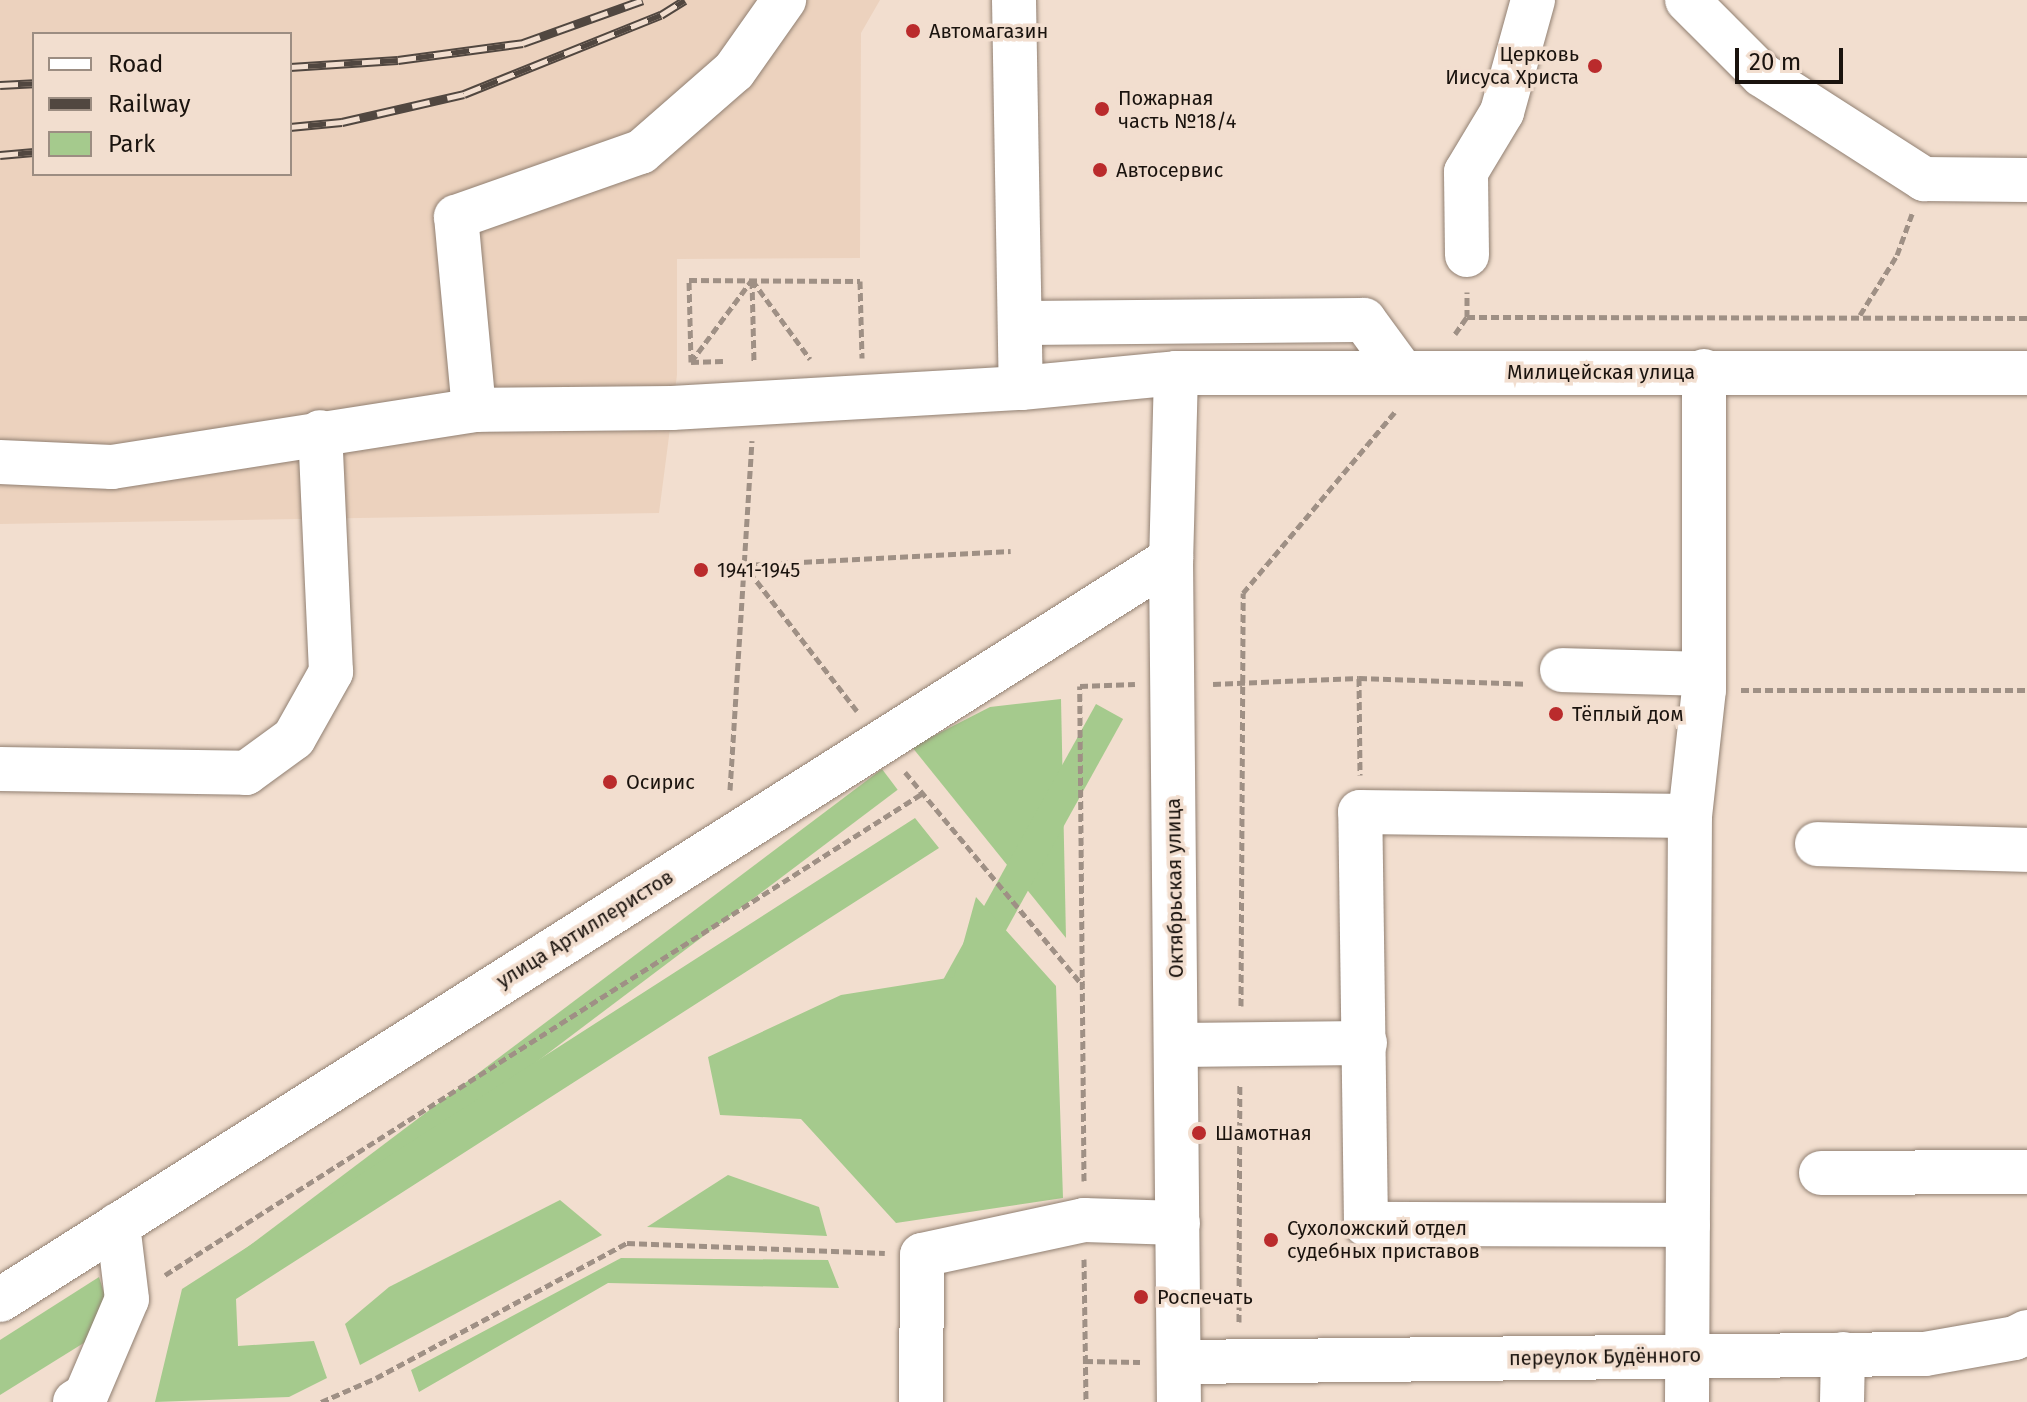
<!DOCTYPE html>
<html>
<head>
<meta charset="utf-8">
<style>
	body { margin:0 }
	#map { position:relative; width:2027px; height:1402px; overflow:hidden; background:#f2decf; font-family:"Fira Sans",sans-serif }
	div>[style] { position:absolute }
	.built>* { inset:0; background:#ecd2be }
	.green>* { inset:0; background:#a5ca8d; transform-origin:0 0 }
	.path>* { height:5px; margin-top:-2.5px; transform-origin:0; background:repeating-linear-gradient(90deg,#9f9085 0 8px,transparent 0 12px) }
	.roads { filter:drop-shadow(0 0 2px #918072) drop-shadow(0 0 2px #918072) }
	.minor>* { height:44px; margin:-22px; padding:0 22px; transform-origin:22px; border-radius:22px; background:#fff }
	.rail>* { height:9px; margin-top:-4.5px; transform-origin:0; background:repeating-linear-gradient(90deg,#f2decf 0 18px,#514740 0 36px); box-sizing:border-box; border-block:2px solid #514740 }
	.dots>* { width:22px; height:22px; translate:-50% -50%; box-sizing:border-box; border:4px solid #f2decf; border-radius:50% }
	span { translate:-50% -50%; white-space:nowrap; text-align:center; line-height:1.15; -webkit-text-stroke:7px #f2decf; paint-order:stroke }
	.poi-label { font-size:20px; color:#1a130e }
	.left { translate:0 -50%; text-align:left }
	.right { translate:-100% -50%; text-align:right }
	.street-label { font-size:20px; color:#1a130e }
	.legend { position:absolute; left:32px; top:32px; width:260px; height:144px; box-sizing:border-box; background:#f2decf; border:2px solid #9c8d82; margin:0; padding:10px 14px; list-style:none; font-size:24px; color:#1a130e }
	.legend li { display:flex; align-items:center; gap:16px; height:40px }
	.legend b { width:40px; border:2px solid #9c8d82 }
	.scale { position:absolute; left:1735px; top:48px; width:108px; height:36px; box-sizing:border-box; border:4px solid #1a130e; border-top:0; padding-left:10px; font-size:24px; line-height:28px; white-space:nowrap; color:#1a130e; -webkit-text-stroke:6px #f2decf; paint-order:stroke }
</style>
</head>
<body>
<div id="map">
	<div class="built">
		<div style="clip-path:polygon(evenodd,0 0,880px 0,861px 33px,860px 258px,677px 259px,677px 375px,659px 513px,0 524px,0 0,34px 34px,290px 34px,290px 174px,34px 174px,34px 34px)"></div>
	</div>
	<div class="green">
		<div style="clip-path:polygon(1061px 699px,1066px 938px,912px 747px,990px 707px)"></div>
		<div style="left:1096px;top:704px;width:31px;height:490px;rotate:29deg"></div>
		<div style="left:882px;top:769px;width:26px;height:875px;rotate:53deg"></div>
		<div style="clip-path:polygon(915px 818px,939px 848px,236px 1299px,238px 1346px,314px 1341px,327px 1378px,289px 1397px,155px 1402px,182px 1289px)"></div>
		<div style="clip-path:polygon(976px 897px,1056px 986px,1063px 1198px,896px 1223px,801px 1119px,720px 1115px,708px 1057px,841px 995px,954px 977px)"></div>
		<div style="clip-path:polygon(728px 1175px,819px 1207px,827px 1236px,647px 1227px)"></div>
		<div style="clip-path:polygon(560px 1200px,602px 1235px,360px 1365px,345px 1324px,389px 1287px)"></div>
		<div style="clip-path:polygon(621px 1258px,828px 1260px,839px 1288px,608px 1283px,419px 1392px,411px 1370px)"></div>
		<div style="clip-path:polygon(99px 1277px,107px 1302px,95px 1336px,0 1395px,0 1340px)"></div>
	</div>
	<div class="path">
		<div style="left:752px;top:280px;width:83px;rotate:88.6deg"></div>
		<div style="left:1860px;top:315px;width:70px;rotate:-58.3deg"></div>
		<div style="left:1897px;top:255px;width:44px;rotate:-69.9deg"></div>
		<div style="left:1467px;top:317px;width:560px;rotate:0.1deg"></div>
		<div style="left:1455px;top:334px;width:21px;rotate:-55deg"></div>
		<div style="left:1467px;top:317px;width:25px;rotate:-90deg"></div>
		<div style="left:691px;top:362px;width:82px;rotate:-91.4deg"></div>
		<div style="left:689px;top:280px;width:171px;rotate:0.3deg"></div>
		<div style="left:860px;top:281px;width:77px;rotate:88.5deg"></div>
		<div style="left:691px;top:362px;width:32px;rotate:-2deg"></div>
		<div style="left:691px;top:362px;width:102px;rotate:-53.4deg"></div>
		<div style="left:752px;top:280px;width:98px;rotate:53.7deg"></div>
		<div style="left:1359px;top:678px;width:97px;rotate:89.4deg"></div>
		<div style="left:1213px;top:684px;width:146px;rotate:-2.4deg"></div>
		<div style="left:1359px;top:678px;width:168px;rotate:2deg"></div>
		<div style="left:1741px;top:690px;width:286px"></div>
		<div style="left:857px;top:711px;width:185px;rotate:-127.7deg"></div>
		<div style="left:744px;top:565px;width:267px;rotate:-3deg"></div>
		<div style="left:905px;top:772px;width:278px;rotate:50.2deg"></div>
		<div style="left:730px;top:790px;width:350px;rotate:-86.4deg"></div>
		<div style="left:1241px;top:1006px;width:413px;rotate:-89.7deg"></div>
		<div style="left:1243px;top:593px;width:236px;rotate:-50deg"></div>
		<div style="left:1084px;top:1181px;width:495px;rotate:-90.5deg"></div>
		<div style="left:1080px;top:686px;width:55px;rotate:-2.1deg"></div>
		<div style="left:1084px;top:1259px;width:143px;rotate:89.2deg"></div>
		<div style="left:165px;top:1275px;width:898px;rotate:-32.45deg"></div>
		<div style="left:1239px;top:1322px;width:238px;rotate:-89.8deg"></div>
		<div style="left:1085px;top:1361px;width:55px;rotate:1deg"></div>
		<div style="left:321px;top:1402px;width:60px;rotate:-23.6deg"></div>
		<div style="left:376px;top:1378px;width:285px;rotate:-28.3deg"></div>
		<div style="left:627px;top:1243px;width:258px;rotate:2.2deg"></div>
	</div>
	<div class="roads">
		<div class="minor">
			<div style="left:1014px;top:0;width:388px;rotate:89deg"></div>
			<div style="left:1687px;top:0;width:106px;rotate:45deg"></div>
			<div style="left:1762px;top:75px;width:193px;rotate:32.7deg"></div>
			<div style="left:1924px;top:179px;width:103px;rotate:0.6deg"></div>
			<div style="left:1467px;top:255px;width:83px;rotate:-90.7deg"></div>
			<div style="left:1466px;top:172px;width:70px;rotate:-59deg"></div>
			<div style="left:1502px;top:112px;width:116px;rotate:-74.5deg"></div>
			<div style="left:1020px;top:323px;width:344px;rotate:-0.5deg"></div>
			<div style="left:1364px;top:320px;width:64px;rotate:53.8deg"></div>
			<div style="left:1176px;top:373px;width:186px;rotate:91.5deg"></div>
			<div style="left:1171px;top:559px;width:843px;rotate:89.46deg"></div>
			<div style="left:474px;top:410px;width:194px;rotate:-95.3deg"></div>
			<div style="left:456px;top:217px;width:196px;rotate:-19.4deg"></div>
			<div style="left:641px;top:152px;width:123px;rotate:-41.1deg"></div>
			<div style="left:734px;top:71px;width:87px;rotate:-54.8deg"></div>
			<div style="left:0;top:462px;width:112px;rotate:2.6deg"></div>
			<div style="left:112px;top:467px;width:366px;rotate:-8.9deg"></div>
			<div style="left:474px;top:410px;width:198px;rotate:-0.6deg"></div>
			<div style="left:672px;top:408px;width:350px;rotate:-3.3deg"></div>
			<div style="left:1021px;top:388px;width:156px;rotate:-5.5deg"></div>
			<div style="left:1176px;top:373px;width:851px"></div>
			<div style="left:1562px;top:670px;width:142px;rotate:1.6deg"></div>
			<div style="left:0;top:769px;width:246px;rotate:0.9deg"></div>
			<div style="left:246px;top:773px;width:59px;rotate:-36.1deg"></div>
			<div style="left:294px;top:738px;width:76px;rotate:-60.7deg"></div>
			<div style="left:331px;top:672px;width:240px;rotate:-92.6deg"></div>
			<div style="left:1817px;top:844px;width:210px;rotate:1.6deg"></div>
			<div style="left:1176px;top:1045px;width:189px;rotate:-0.6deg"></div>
			<div style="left:1821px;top:1173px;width:206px;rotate:-0.3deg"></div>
			<div style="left:1688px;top:1225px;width:322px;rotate:-179.8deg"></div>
			<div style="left:1366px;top:1224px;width:412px;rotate:-90.8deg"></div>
			<div style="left:1360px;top:812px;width:330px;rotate:0.7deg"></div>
			<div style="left:0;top:1300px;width:1386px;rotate:-32.33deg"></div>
			<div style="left:1180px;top:1362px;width:745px;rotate:-0.62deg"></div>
			<div style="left:1925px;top:1354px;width:91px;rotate:-10.1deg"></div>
			<div style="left:2015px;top:1338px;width:13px;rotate:-27deg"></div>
			<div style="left:75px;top:1402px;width:13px;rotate:-32deg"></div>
			<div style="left:86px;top:1395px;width:104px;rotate:-66.9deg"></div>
			<div style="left:127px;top:1299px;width:75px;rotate:-96.9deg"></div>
			<div style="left:921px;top:1402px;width:147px;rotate:-89.6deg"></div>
			<div style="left:922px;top:1255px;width:166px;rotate:-12.2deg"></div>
			<div style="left:1084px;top:1220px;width:94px;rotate:1.8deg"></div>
			<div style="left:1687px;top:1402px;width:586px;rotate:-89.71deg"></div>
			<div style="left:1690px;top:816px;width:127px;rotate:-83.7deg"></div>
			<div style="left:1704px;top:690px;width:319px;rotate:-90deg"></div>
			<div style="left:1842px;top:1402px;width:48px;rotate:-88.8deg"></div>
		</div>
	</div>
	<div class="rail">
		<div style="left:290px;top:67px;width:108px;rotate:-3.7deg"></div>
		<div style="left:398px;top:60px;width:126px;rotate:-7.7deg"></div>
		<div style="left:523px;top:43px;width:127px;rotate:-19.7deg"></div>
		<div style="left:0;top:85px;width:34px;rotate:-3deg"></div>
		<div style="left:290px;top:127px;width:52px;rotate:-5.5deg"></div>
		<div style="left:342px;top:122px;width:125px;rotate:-12.9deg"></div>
		<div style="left:464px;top:94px;width:212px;rotate:-21.9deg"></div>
		<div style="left:661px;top:15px;width:28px;rotate:-32deg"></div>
		<div style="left:0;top:155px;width:34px;rotate:-5deg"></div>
	</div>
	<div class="dots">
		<div style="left:913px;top:31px;background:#ba2b2c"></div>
		<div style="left:1595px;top:66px;background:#ba2b2c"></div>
		<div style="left:1102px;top:109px;background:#ba2b2c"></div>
		<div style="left:1100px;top:170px;background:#ba2b2c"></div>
		<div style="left:701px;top:570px;background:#ba2b2c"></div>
		<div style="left:1556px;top:714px;background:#ba2b2c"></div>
		<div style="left:610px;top:782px;background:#ba2b2c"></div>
		<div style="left:1199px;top:1133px;background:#ba2b2c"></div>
		<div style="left:1271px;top:1240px;background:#ba2b2c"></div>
		<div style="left:1141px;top:1297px;background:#ba2b2c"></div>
	</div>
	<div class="poi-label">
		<span class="left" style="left:929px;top:31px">Автомагазин</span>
		<span class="right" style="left:1579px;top:66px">Церковь<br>Иисуса Христа</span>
		<span class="left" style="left:1118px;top:110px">Пожарная<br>часть №18/4</span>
		<span class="left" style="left:1116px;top:170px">Автосервис</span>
		<span class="left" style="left:717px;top:570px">1941-1945</span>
		<span class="left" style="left:1572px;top:714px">Тёплый дом</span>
		<span class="left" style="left:626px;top:782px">Осирис</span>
		<span class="left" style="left:1215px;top:1133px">Шамотная</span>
		<span class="left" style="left:1287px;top:1240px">Сухоложский отдел<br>судебных приставов</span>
		<span class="left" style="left:1157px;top:1297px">Роспечать</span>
	</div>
	<div class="street-label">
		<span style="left:1601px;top:372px">Милицейская улица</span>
		<span style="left:1175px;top:888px;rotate:-91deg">Октябрьская улица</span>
		<span style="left:585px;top:929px;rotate:-32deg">улица Артиллеристов</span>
		<span style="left:1605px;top:1357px;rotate:-1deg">переулок Будённого</span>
	</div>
	<ul class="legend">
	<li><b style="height:10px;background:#fff"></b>Road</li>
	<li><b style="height:10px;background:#514740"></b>Railway</li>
	<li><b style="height:22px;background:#a5ca8d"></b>Park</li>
	</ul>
	<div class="scale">20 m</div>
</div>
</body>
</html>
